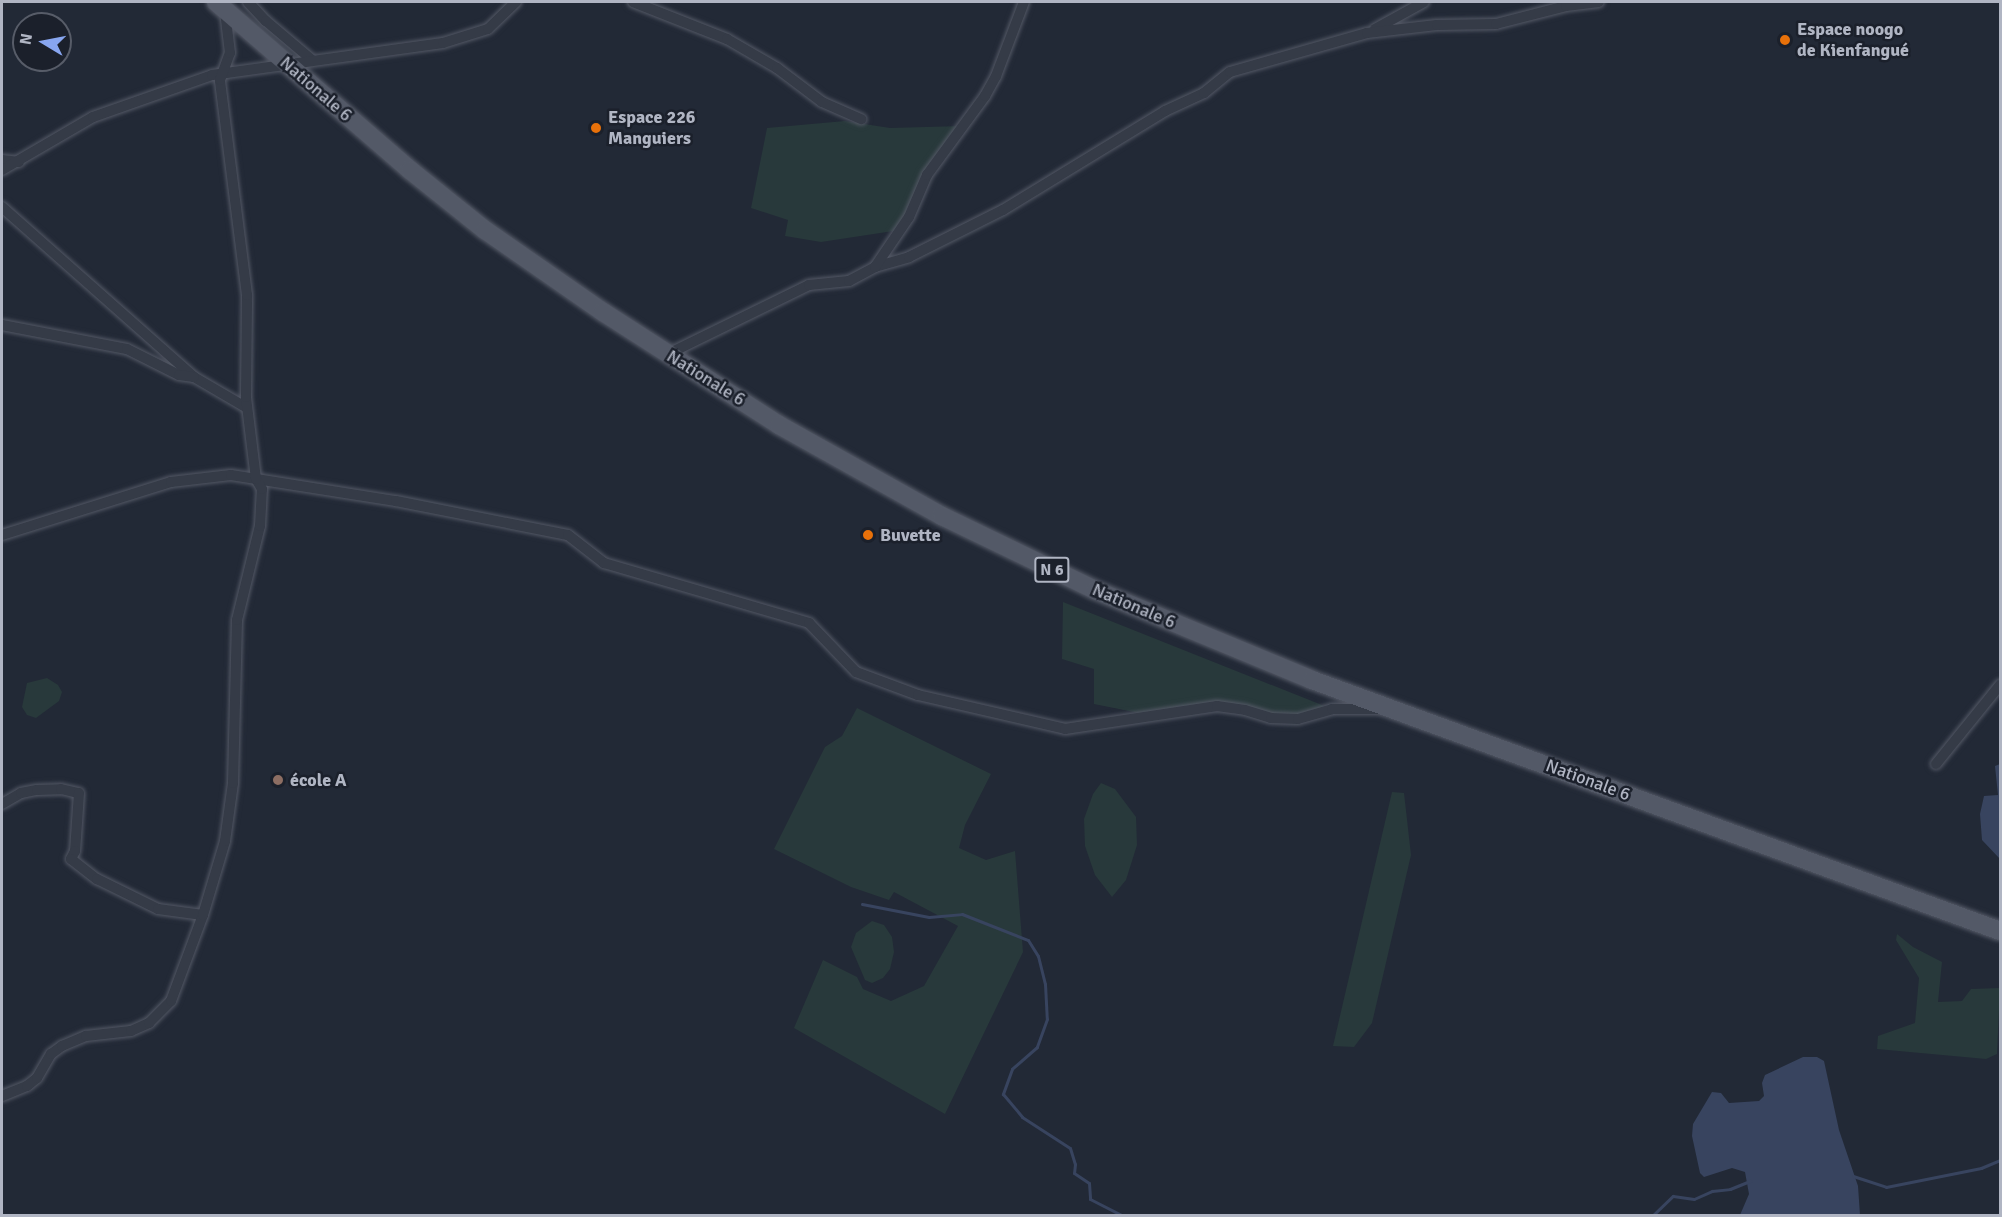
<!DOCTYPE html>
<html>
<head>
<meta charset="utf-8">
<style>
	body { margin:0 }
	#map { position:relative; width:2002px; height:1217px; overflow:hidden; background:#222936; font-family:Signika,sans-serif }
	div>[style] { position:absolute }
	.green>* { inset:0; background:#28393b }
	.water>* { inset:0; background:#38445f }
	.stream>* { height:3px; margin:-1.5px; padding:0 1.5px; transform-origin:1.5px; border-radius:1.5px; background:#38445f }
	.roads { filter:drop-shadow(0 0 2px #535865) drop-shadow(0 0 2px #535865) }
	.minor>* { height:10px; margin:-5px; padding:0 5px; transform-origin:5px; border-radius:5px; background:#353b47 }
	.primary>* { height:18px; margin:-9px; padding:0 9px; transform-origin:9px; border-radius:9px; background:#535967 }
	.dots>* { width:16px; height:16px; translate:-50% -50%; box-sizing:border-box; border:3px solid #1b202b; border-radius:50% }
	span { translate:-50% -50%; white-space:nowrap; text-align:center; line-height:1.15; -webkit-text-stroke:5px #1b202b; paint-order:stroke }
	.shield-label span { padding:2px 4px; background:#1b202b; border:2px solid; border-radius:4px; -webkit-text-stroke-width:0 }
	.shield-label { font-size:16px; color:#b0b5c3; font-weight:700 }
	.poi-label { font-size:18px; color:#b0b5c3; font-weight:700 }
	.left { translate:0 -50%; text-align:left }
	.street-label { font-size:18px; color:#b0b5c3 }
	.frame { position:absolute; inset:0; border:3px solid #b0b5c3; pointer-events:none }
	.north { position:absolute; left:12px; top:12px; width:60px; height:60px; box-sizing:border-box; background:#1b202b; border:2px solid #575c68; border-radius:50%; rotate:280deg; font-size:16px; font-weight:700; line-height:24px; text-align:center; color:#b0b5c3 }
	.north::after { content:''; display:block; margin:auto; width:21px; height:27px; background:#88a6f0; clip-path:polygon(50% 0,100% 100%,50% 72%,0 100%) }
</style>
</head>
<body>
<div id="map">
	<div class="green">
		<div style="clip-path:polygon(845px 121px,890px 128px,962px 126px,927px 175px,900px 230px,821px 242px,785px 236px,788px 220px,751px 208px,767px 128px)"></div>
		<div style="clip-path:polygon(1063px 602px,1332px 709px,1298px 719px,1217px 706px,1154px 716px,1094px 704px,1094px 669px,1062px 659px)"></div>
		<div style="clip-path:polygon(47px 678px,58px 685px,62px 692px,59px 701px,36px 718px,27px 715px,22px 707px,27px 683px)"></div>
		<div style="clip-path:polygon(857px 708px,991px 774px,965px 825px,959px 848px,986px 860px,1015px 851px,1023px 952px,945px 1114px,794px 1028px,823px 960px,857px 977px,863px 989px,891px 1001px,924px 986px,958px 926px,894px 892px,889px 900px,851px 887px,774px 849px,825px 747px,842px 736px)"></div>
		<div style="clip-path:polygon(1101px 783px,1115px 789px,1136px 817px,1137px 845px,1126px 880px,1112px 897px,1095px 875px,1085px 846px,1084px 819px,1093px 794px)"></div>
		<div style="clip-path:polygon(1392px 792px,1404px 793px,1411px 855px,1372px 1023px,1354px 1047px,1333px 1046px)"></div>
		<div style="clip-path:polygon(872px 921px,884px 925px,892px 937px,894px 952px,890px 969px,883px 978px,872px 983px,865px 980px,851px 947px,856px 933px)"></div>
		<div style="clip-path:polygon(1897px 934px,1913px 947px,1942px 962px,1938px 1002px,1962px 1001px,1971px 989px,2000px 988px,1997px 1054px,1986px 1059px,1877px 1049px,1878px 1036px,1915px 1023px,1919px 978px,1896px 940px)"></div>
	</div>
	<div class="water">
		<div style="clip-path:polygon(2000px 764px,2000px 859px,1982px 840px,1980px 814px,1984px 796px,1998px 795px,1995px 766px)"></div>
		<div style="clip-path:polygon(1803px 1057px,1817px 1057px,1824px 1061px,1839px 1130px,1858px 1186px,1860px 1215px,1740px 1215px,1749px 1194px,1745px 1172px,1732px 1168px,1704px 1177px,1700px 1173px,1692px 1136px,1693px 1124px,1712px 1092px,1721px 1093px,1729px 1103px,1759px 1101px,1764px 1096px,1762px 1083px,1765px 1075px)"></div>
	</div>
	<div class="stream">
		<div style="left:862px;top:904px;width:68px;rotate:11deg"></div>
		<div style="left:929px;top:917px;width:33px;rotate:-5deg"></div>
		<div style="left:962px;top:914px;width:71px;rotate:21.5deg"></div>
		<div style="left:1028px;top:940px;width:19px;rotate:58deg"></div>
		<div style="left:1038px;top:956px;width:29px;rotate:76deg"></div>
		<div style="left:1045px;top:984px;width:35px;rotate:87deg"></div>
		<div style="left:1047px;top:1019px;width:30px;rotate:110deg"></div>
		<div style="left:1037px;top:1047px;width:33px;rotate:139deg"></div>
		<div style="left:1012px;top:1069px;width:27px;rotate:110deg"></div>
		<div style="left:1003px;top:1094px;width:30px;rotate:50deg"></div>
		<div style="left:1022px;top:1117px;width:57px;rotate:32.9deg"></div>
		<div style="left:1070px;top:1148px;width:17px;rotate:73deg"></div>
		<div style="left:1075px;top:1164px;width:9px;rotate:96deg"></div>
		<div style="left:1074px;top:1173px;width:18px;rotate:34deg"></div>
		<div style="left:1089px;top:1183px;width:16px;rotate:86deg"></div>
		<div style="left:1090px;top:1199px;width:37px;rotate:27deg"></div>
		<div style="left:1853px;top:1176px;width:35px;rotate:18deg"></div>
		<div style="left:1886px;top:1187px;width:97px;rotate:-11.3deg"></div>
		<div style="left:1981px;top:1168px;width:21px;rotate:-23deg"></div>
		<div style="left:1652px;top:1216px;width:29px;rotate:-44deg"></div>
		<div style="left:1673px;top:1196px;width:21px;rotate:8deg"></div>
		<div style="left:1694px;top:1199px;width:20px;rotate:-24deg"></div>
		<div style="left:1712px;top:1191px;width:18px;rotate:-6deg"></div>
		<div style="left:1730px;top:1189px;width:22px;rotate:-22deg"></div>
	</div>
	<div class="roads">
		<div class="minor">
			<div style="left:248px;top:2px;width:26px;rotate:47deg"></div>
			<div style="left:266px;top:21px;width:60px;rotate:40.3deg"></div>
			<div style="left:633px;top:2px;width:101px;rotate:21.5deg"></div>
			<div style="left:727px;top:39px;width:58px;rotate:30.1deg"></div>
			<div style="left:777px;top:68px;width:56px;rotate:37.1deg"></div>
			<div style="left:822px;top:102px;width:43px;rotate:23.6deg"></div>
			<div style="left:1375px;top:29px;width:56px;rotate:-28.9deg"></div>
			<div style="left:2px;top:160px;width:17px;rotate:7deg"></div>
			<div style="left:2px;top:170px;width:105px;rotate:-30.2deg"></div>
			<div style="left:93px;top:117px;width:126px;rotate:-19.4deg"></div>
			<div style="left:212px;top:75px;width:233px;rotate:-7.9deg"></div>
			<div style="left:443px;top:43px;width:47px;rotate:-17.3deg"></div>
			<div style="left:488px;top:29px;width:39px;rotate:-44deg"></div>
			<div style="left:2px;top:207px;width:256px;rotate:41.5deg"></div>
			<div style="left:194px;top:377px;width:61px;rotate:30.3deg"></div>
			<div style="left:875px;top:267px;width:35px;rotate:-16deg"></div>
			<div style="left:909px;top:257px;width:105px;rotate:-26.6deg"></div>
			<div style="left:1003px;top:210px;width:190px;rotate:-31.4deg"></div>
			<div style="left:1165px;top:111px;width:43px;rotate:-24.8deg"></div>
			<div style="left:1204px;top:93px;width:33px;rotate:-39deg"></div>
			<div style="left:1230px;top:72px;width:142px;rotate:-15.9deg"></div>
			<div style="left:1367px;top:33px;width:70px;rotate:-6.5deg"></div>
			<div style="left:1437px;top:25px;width:59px;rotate:-1deg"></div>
			<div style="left:1496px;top:24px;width:72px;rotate:-14.4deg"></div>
			<div style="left:1566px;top:6px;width:33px;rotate:-7deg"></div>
			<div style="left:2px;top:325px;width:127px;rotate:10.9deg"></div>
			<div style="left:127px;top:349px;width:58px;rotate:26.6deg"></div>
			<div style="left:179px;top:375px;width:15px;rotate:8deg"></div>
			<div style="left:668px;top:354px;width:157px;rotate:-26.1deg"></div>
			<div style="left:809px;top:285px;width:40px;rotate:-5.7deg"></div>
			<div style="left:849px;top:281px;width:30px;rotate:-28deg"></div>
			<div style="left:875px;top:267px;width:60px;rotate:-55.8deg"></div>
			<div style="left:909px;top:217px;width:46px;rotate:-66.8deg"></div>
			<div style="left:927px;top:175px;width:98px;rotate:-53.7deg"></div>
			<div style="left:985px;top:96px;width:23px;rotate:-61deg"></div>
			<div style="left:996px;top:76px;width:79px;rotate:-69.3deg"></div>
			<div style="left:2px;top:535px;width:177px;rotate:-17.4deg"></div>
			<div style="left:171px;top:482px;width:60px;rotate:-6.7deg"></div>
			<div style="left:231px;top:475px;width:167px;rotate:9deg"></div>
			<div style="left:396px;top:501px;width:175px;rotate:11.2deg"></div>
			<div style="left:568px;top:535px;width:46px;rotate:37.9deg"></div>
			<div style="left:604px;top:563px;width:214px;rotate:16.3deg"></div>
			<div style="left:809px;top:623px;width:68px;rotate:46.2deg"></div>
			<div style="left:856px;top:672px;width:66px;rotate:20.4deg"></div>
			<div style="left:918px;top:695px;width:151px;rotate:13deg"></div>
			<div style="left:1065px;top:729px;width:154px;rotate:-8.6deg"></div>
			<div style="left:1217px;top:706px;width:28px;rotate:8deg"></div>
			<div style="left:1245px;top:710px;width:27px;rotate:17deg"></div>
			<div style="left:1271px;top:718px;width:27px;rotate:2deg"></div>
			<div style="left:1298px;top:719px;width:35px;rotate:-16deg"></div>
			<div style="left:1332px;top:709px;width:46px"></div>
			<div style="left:1936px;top:764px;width:102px;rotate:-51deg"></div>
			<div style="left:2px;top:804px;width:22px;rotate:-30deg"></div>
			<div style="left:21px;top:793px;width:16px;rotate:-11deg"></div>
			<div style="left:37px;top:790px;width:24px;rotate:-2deg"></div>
			<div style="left:61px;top:789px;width:18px;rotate:13deg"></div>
			<div style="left:79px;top:793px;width:58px;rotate:93.9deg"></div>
			<div style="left:75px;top:851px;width:9px;rotate:117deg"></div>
			<div style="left:71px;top:859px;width:33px;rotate:38deg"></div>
			<div style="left:97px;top:879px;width:68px;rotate:26.2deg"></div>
			<div style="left:158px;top:909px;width:45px;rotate:7.6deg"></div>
			<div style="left:2px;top:1096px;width:27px;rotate:-22deg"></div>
			<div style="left:27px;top:1086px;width:13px;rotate:-39deg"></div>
			<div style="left:37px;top:1078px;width:28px;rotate:-60deg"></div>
			<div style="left:51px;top:1054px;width:14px;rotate:-36deg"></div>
			<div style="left:62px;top:1046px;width:26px;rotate:-23deg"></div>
			<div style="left:86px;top:1036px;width:45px;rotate:-6.3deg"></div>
			<div style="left:131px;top:1031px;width:20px;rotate:-24deg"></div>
			<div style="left:149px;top:1023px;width:31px;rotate:-45deg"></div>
			<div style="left:171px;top:1001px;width:92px;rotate:-69.6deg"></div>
			<div style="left:203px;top:915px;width:77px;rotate:-73.4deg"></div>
			<div style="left:225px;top:841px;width:59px;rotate:-82.1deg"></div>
			<div style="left:233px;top:783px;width:163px;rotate:-88.6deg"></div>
			<div style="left:237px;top:620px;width:97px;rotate:-76.3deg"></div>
			<div style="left:260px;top:526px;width:37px;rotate:-87deg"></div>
			<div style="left:262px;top:489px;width:12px;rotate:-121deg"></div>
			<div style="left:256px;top:479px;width:83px;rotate:-97deg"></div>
			<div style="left:246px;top:397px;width:102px;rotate:-89.4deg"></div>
			<div style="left:247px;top:295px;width:217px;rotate:-97.2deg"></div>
			<div style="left:220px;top:80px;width:29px;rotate:-70deg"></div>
			<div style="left:230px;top:53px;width:42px;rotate:-96.8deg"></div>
		</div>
		<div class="primary">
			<div style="left:216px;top:2px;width:257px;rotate:40.9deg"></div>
			<div style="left:410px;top:170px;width:96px;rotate:38.7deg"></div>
			<div style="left:485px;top:230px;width:144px;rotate:34.8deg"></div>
			<div style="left:603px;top:312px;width:209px;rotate:32.7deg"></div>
			<div style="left:779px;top:425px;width:187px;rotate:29.2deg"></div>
			<div style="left:942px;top:516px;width:170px;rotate:25.8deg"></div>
			<div style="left:1095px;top:590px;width:235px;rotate:22.5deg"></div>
			<div style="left:1312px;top:680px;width:732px;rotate:20.04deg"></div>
		</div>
	</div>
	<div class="dots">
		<div style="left:1785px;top:40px;background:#e8710a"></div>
		<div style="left:596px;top:128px;background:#e8710a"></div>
		<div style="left:868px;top:535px;background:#e8710a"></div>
		<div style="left:278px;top:780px;background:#8d6e63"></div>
	</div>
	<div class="shield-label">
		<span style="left:1052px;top:570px">N 6</span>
	</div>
	<div class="poi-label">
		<span class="left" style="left:1797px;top:40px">Espace noogo<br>de Kienfangué</span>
		<span class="left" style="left:608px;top:128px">Espace 226<br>Manguiers</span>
		<span class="left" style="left:880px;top:535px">Buvette</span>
		<span class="left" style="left:290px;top:780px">école A</span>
	</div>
	<div class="street-label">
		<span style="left:316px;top:89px;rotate:41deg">Nationale 6</span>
		<span style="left:706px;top:378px;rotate:32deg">Nationale 6</span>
		<span style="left:1134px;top:606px;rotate:23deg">Nationale 6</span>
		<span style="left:1588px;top:780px;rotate:20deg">Nationale 6</span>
	</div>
	<div class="frame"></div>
	<div class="north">N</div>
</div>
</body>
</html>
